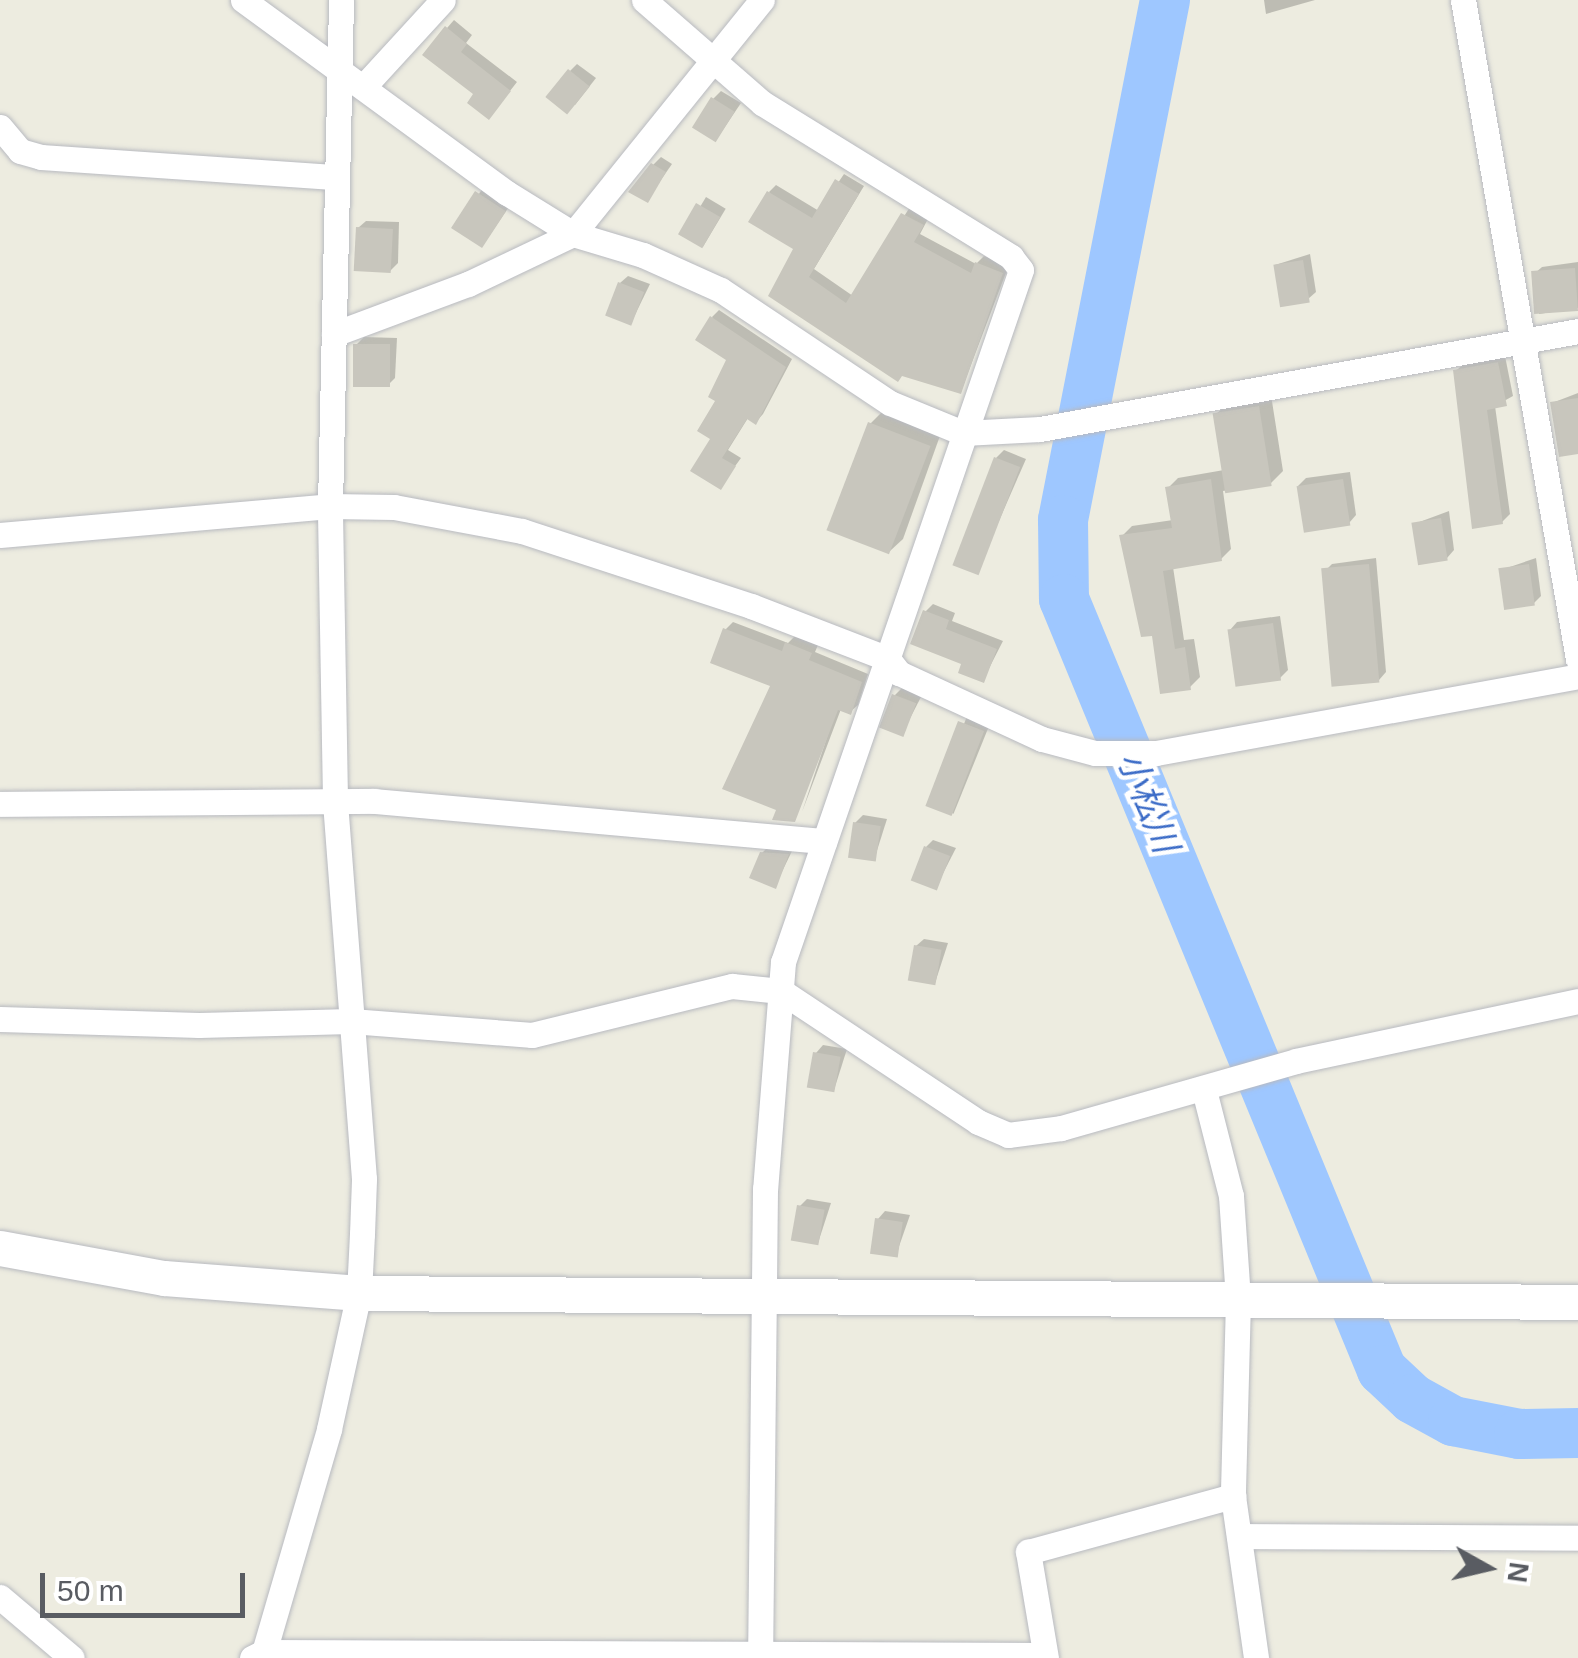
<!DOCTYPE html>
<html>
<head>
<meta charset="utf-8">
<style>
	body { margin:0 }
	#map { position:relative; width:1578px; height:1658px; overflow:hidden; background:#edece0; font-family:Helvetica,"Noto Sans JP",sans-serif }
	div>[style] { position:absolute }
	.shadow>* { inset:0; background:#0003; transform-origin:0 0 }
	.river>* { height:50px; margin:-25px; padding:0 25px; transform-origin:25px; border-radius:25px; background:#9ec7ff }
	.building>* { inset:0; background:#c8c6bd; transform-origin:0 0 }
	.roads { filter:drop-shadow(0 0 2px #b8bac0) drop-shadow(0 0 2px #b8bac0) }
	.street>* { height:25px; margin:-12.5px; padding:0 12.5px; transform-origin:12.5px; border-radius:12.5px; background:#fff }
	.secondary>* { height:35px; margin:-17.5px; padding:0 17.5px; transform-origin:17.5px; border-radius:17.5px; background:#fff }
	span { translate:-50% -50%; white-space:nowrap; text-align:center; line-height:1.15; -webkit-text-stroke:9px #fff; paint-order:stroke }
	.water-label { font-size:35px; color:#3c6cc7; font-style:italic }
	.north { position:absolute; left:1438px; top:1518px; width:100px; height:100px; -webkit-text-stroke:8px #fff; paint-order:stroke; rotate:98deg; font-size:28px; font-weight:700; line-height:40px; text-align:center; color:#595c62 }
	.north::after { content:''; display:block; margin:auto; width:35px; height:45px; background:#595c62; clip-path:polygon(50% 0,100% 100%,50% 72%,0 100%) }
	.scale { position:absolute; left:40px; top:1573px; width:205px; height:45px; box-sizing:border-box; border:5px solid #595c62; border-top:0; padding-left:12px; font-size:30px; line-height:35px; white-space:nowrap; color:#595c62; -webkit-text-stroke:8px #fff; paint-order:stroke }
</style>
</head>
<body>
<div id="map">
	<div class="shadow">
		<div style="clip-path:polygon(1264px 0,1315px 0,1266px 14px)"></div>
		<div style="clip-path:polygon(454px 20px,472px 35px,466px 43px,517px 82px,496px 109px,477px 94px,447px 28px)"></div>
		<div style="clip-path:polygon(577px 64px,596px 78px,575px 105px,570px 71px)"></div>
		<div style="clip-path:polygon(721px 91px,741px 103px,716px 140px,713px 99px)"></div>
		<div style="clip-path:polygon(661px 157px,672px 164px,647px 200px,653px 165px)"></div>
		<div style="clip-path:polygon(844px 174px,864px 186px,814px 269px,853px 296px,910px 207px,929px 217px,920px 234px,976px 264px,984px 256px,1009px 265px,961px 391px,772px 295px,796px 248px,769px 192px,776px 185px,819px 211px)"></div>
		<div style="left:485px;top:185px;width:32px;height:52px;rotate:34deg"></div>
		<div style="left:706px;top:197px;width:23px;height:44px;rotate:31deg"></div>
		<div style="clip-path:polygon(366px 221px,399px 222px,398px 263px,390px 271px,358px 228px)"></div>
		<div style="clip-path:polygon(1310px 254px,1316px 292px,1308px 299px,1275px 265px)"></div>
		<div style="clip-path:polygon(1578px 262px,1578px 308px,1539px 314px,1534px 274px,1542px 267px)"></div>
		<div style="clip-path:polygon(628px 276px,650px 284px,631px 323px,620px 283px)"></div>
		<div style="clip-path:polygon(719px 310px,792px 359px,763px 414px,756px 422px,748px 418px,728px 450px,741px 458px,720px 487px,713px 438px,730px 359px,712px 317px)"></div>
		<div style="clip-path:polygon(364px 337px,397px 338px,395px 378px,387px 386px,356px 345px)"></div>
		<div style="clip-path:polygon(1505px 356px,1513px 396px,1495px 406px,1510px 514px,1502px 522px,1456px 371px,1464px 363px)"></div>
		<div style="clip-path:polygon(1578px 393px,1578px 451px,1552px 403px)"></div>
		<div style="clip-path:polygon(1271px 395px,1283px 471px,1271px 483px,1223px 491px,1231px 549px,1221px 559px,1173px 567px,1184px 640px,1194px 639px,1200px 677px,1190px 687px,1154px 633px,1122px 536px,1132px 526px,1173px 520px,1168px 488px,1178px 478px,1224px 470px,1215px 415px,1228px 403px)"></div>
		<div style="clip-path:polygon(882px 412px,941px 433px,903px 539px,890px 551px,870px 424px)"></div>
		<div style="clip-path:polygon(1004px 450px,1026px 459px,977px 571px,996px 458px)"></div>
		<div style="clip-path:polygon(1350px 472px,1356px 515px,1349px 523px,1298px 486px,1306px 478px)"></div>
		<div style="clip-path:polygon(1449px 511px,1454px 550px,1447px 558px,1414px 524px)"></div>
		<div style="clip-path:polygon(1376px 558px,1386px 672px,1379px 680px,1324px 572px,1332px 564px)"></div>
		<div style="clip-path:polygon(1536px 558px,1541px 596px,1533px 604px,1501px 570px)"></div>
		<div style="clip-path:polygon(933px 604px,955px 613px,952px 621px,1003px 641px,983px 680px,925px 612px)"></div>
		<div style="clip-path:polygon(1280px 616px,1288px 670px,1280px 678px,1230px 630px,1237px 622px)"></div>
		<div style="clip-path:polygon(733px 622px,788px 643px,795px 636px,818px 645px,815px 652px,868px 674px,858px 705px,850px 712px,841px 709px,802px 812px,840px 698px,794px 820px,780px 808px,773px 684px,725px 630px)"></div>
		<div style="clip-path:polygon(902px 688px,922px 695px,902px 734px,895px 695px)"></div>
		<div style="left:968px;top:714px;width:24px;height:98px;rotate:22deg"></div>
		<div style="clip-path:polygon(863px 815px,887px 819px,874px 860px,855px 823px)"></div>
		<div style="clip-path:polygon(933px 840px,956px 848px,936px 887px,926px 847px)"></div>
		<div style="clip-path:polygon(770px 845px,794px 847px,775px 886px,762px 853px)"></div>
		<div style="clip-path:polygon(924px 939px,948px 943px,935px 983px,916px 946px)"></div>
		<div style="clip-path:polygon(823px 1045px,847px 1049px,834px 1090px,816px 1053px)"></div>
		<div style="clip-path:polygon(807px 1199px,831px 1203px,818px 1243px,799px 1207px)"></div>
		<div style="clip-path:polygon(885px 1211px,910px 1215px,896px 1255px,878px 1219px)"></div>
	</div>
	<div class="river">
		<div style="left:1165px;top:0;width:530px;rotate:101.1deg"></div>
		<div style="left:1063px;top:520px;width:79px;rotate:89.3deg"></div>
		<div style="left:1064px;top:599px;width:834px;rotate:67.59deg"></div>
		<div style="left:1382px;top:1370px;width:42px;rotate:43.1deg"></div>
		<div style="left:1413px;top:1399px;width:46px;rotate:28.8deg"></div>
		<div style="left:1453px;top:1421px;width:67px;rotate:11.1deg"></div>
		<div style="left:1519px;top:1434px;width:59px;rotate:-1deg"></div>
	</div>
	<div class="building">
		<div style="clip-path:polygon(445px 26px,467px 44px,461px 52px,511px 91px,489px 120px,467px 103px,473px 94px,422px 55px)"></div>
		<div style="left:568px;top:69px;width:28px;height:36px;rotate:39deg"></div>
		<div style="left:711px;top:97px;width:28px;height:36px;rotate:32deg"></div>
		<div style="clip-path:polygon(651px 163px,666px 172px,648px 203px,628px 192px)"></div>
		<div style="clip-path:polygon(835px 179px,859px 194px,809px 277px,846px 303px,901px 213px,924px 225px,914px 242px,971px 273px,975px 262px,1003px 273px,961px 394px,902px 376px,898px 382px,768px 296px,793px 249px,748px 222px,767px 191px,812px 218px)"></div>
		<div style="left:475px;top:191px;width:37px;height:44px;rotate:33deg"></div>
		<div style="left:696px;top:203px;width:28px;height:36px;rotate:30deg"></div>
		<div style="left:356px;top:227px;width:37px;height:44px;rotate:3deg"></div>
		<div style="left:1303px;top:260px;width:43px;height:30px;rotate:81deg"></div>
		<div style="left:1575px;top:268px;width:43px;height:44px;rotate:86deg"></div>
		<div style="left:618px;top:282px;width:28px;height:36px;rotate:21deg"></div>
		<div style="clip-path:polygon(710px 316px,786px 367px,756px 425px,747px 419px,722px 458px,736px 466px,721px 490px,690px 471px,710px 439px,697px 431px,715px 401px,708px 397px,726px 360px,695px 340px)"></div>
		<div style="left:353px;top:344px;width:37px;height:43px"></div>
		<div style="clip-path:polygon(1498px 362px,1507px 406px,1487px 410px,1503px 524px,1472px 529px,1453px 370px)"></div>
		<div style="clip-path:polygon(1578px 398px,1578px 454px,1559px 457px,1550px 402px)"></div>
		<div style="left:1259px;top:406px;width:81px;height:47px;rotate:81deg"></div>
		<div style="left:868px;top:422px;width:67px;height:116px;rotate:21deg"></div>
		<div style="left:994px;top:457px;width:28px;height:116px;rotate:21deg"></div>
		<div style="clip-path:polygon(1211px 479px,1222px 561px,1163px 571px,1175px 649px,1185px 647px,1191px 690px,1160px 694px,1152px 636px,1141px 637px,1119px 535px,1172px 528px,1165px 487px)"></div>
		<div style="left:1343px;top:479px;width:47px;height:47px;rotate:81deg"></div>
		<div style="left:1441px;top:518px;width:43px;height:30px;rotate:81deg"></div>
		<div style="left:1369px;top:564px;width:119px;height:48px;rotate:85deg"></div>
		<div style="left:1529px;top:564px;width:42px;height:31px;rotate:82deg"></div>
		<div style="clip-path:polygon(923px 610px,949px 620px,946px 629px,997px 649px,984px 683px,958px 673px,961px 664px,910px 644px)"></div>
		<div style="left:1273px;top:623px;width:58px;height:46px;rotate:82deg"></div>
		<div style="clip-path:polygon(723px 628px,782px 651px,785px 642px,812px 653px,809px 660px,862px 682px,851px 715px,838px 710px,795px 822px,772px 820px,776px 810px,722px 789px,770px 686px,710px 663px)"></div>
		<div style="left:892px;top:694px;width:26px;height:36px;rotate:21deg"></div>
		<div style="left:958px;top:721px;width:28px;height:91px;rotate:21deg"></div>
		<div style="left:853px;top:822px;width:28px;height:36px;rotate:8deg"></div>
		<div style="left:924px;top:846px;width:28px;height:37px;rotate:21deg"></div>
		<div style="clip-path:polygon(760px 852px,789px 854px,776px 889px,749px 878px)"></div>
		<div style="left:914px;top:945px;width:28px;height:36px;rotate:10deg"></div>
		<div style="left:813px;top:1052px;width:28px;height:36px;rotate:10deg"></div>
		<div style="left:797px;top:1205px;width:28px;height:36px;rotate:10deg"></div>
		<div style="left:875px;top:1218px;width:28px;height:36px;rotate:8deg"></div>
	</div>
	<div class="roads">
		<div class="street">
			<div style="left:243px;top:0;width:327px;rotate:36.2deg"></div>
			<div style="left:507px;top:193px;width:78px;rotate:31.8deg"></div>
			<div style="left:573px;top:234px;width:73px;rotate:16.7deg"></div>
			<div style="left:643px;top:255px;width:85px;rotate:24.2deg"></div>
			<div style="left:721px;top:290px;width:203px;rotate:33.8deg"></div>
			<div style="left:890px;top:403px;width:79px;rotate:22.3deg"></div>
			<div style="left:963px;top:433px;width:77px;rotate:-3deg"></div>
			<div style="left:1040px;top:429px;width:547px;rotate:-10.32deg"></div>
			<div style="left:644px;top:0;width:157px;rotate:41.1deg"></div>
			<div style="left:762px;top:103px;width:293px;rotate:31.7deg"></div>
			<div style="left:1011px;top:257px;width:16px;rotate:52deg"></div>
			<div style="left:1021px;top:270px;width:732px;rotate:108.98deg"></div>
			<div style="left:783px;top:962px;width:228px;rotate:94.5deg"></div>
			<div style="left:765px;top:1189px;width:469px;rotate:90.6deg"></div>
			<div style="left:1463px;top:0;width:669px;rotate:80.1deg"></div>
			<div style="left:365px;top:85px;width:115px;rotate:-47.5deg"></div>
			<div style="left:0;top:127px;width:31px;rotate:50deg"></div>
			<div style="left:20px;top:151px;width:22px;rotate:16deg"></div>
			<div style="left:41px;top:157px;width:293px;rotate:3.9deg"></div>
			<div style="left:334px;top:334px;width:143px;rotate:-20.5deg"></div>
			<div style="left:468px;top:284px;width:116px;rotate:-25.5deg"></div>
			<div style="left:573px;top:234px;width:301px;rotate:-51.1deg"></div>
			<div style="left:0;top:535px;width:331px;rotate:-5deg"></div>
			<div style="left:330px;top:506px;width:64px;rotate:0.9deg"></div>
			<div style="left:394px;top:507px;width:130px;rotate:10.6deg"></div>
			<div style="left:522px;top:531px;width:241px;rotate:18.1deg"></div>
			<div style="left:751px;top:606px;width:147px;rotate:21.1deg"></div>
			<div style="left:888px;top:659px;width:18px;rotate:52deg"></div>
			<div style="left:899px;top:673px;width:157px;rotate:24.8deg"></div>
			<div style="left:1042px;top:739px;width:55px;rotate:14.8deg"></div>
			<div style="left:1095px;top:753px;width:61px"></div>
			<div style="left:1156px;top:753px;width:429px;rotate:-10.3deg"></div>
			<div style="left:0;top:804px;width:374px;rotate:-0.5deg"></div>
			<div style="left:374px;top:801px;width:452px;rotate:5.1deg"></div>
			<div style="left:0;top:1019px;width:199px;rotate:1.7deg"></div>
			<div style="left:199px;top:1025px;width:152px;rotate:-1.5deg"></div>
			<div style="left:351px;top:1021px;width:182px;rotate:4.4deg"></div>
			<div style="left:532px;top:1035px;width:206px;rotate:-13.8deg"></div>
			<div style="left:732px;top:986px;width:49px;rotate:5.8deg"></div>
			<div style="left:781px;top:991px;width:237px;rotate:33.6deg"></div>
			<div style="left:978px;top:1122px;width:33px;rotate:23deg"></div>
			<div style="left:1008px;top:1135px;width:53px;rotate:-7.5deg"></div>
			<div style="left:1061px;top:1128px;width:244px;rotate:-15.9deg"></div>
			<div style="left:1296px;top:1061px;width:288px;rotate:-12deg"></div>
			<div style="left:1204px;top:1090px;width:109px;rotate:75.7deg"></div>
			<div style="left:1231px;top:1196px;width:104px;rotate:86.1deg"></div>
			<div style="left:1238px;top:1300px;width:196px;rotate:91.5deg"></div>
			<div style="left:1233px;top:1496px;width:164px;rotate:81.9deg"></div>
			<div style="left:1239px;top:1536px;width:339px;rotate:0.3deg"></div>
			<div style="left:0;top:1597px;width:94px;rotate:40.3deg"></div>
			<div style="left:264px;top:1652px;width:781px;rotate:0.22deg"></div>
			<div style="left:252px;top:1658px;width:13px;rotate:-27deg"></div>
			<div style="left:264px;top:1652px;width:232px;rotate:-73.7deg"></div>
			<div style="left:329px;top:1429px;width:139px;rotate:-77.6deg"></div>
			<div style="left:359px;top:1293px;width:59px;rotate:-87.1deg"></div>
			<div style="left:362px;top:1234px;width:55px;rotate:-87.9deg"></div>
			<div style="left:364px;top:1179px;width:381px;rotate:-94.4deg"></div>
			<div style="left:335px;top:799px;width:293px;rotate:-91deg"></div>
			<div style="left:330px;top:506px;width:506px;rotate:-88.75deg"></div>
			<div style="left:1046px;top:1658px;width:108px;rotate:-99.6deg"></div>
			<div style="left:1028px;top:1552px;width:213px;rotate:-15.3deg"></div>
		</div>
		<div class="secondary">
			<div style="left:0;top:1248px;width:167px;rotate:10.4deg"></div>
			<div style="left:164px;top:1278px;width:196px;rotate:4.4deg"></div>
			<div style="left:359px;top:1293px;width:1219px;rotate:0.42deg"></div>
		</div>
	</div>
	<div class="water-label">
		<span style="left:1148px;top:802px;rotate:68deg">小松川</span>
	</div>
	<div class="north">N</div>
	<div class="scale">50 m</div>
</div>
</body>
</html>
